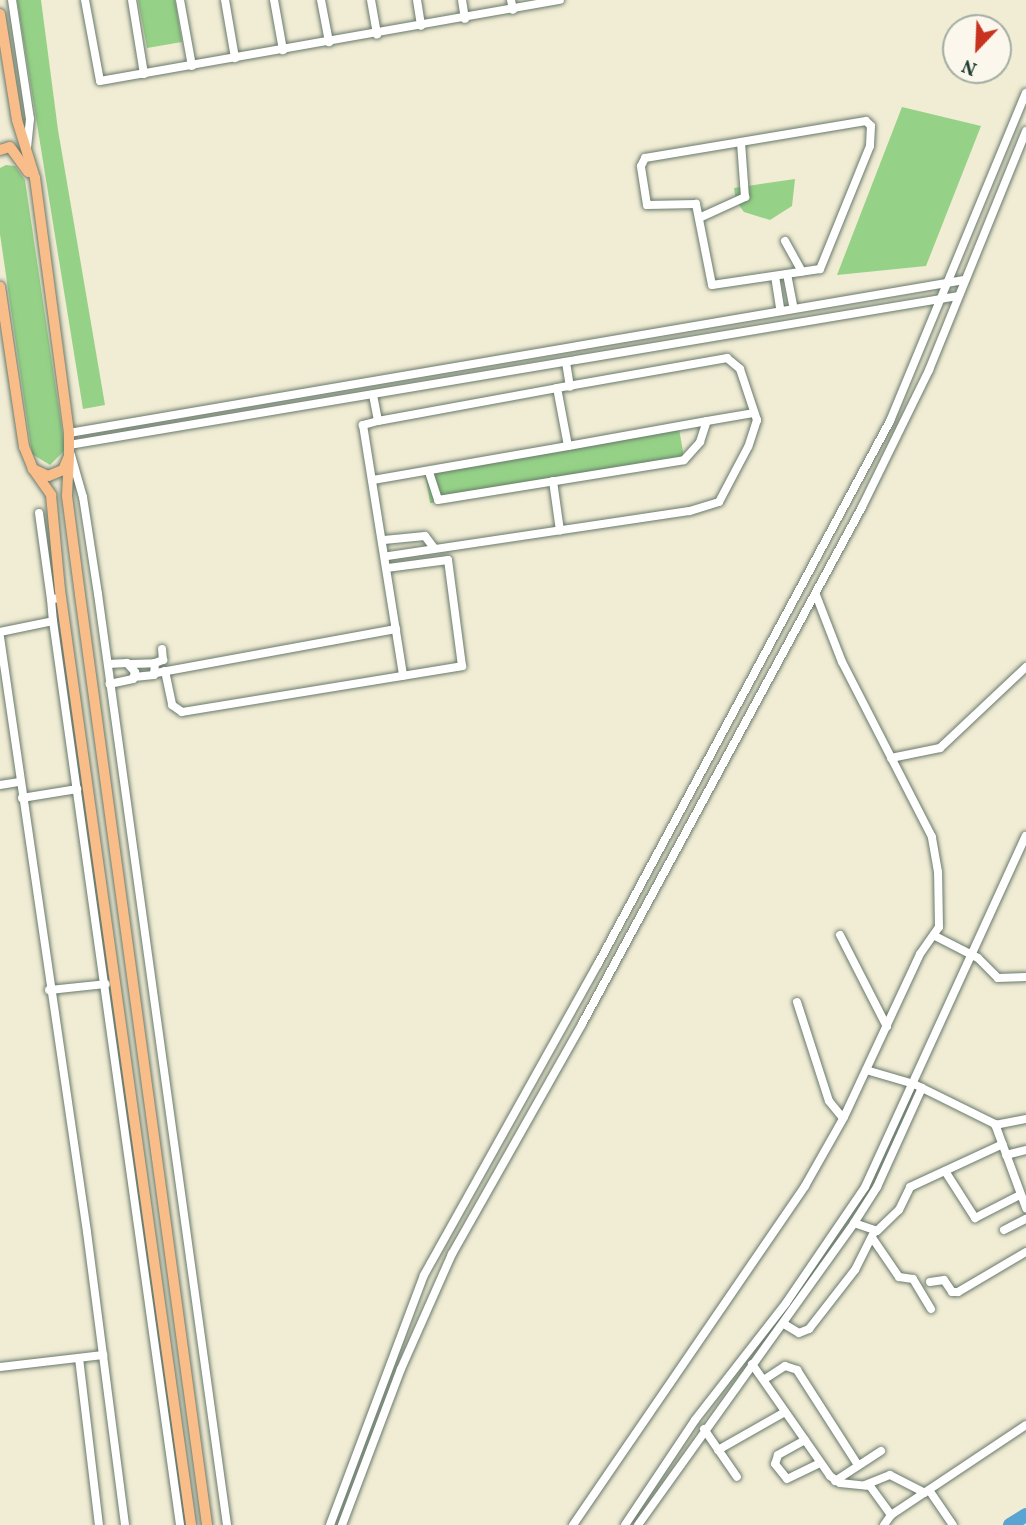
<!DOCTYPE html>
<html>
<head>
<meta charset="utf-8">
<style>
	body { margin:0 }
	#map { position:relative; width:1026px; height:1525px; overflow:hidden; background:#f1ecd4; font-family:Vollkorn,serif }
	div>[style] { position:absolute }
	.green>* { inset:0; background:#95d287; transform-origin:0 0 }
	.river>* { height:14px; margin:-7px; padding:0 7px; transform-origin:7px; border-radius:7px; background:#59a4d1 }
	.roads { filter:drop-shadow(0 0 2px #687a6c) drop-shadow(0 0 2px #687a6c) }
	.minor>* { height:8px; margin:-4px; padding:0 4px; transform-origin:4px; border-radius:4px; background:#fff }
	.major>* { height:10px; margin:-5px; padding:0 5px; transform-origin:5px; border-radius:5px; background:#f8bd89 }
	span { translate:-50% -50%; white-space:nowrap; text-align:center; line-height:1.15; -webkit-text-stroke:5px #fbf7ec; paint-order:stroke }
	.north { position:absolute; left:942px; top:14px; width:70px; height:70px; box-sizing:border-box; background:#fbf7ec; border:2px solid #a3ada2; border-radius:50%; rotate:203deg; font-size:19px; font-weight:700; line-height:28px; text-align:center; color:#1f3d34 }
	.north::after { content:''; display:block; margin:auto; width:24px; height:32px; background:#c8321e; clip-path:polygon(50% 0,100% 100%,50% 72%,0 100%) }
</style>
</head>
<body>
<div id="map">
	<div class="green">
		<div style="clip-path:polygon(17px 0,41px 0,58px 130px,105px 405px,83px 409px)"></div>
		<div style="clip-path:polygon(138px 0,175px 0,182px 42px,147px 48px)"></div>
		<div style="clip-path:polygon(902px 107px,981px 126px,926px 266px,837px 275px)"></div>
		<div style="clip-path:polygon(6px 165px,15px 166px,25px 180px,65px 450px,50px 465px,32px 454px,0 234px,0 168px)"></div>
		<div style="clip-path:polygon(795px 179px,792px 206px,770px 220px,744px 212px,736px 201px,734px 188px)"></div>
		<div style="left:678px;top:423px;width:36px;height:258px;rotate:80deg"></div>
	</div>
	<div class="river">
		<div style="left:1010px;top:1525px;width:19px;rotate:-32deg"></div>
	</div>
	<div class="roads">
		<div class="minor">
			<div style="left:12px;top:0;width:120px;rotate:81.4deg"></div>
			<div style="left:30px;top:119px;width:30px;rotate:96deg"></div>
			<div style="left:85px;top:0;width:82px;rotate:79.5deg"></div>
			<div style="left:100px;top:81px;width:467px;rotate:-10deg"></div>
			<div style="left:132px;top:0;width:75px;rotate:80.8deg"></div>
			<div style="left:180px;top:0;width:67px;rotate:79.7deg"></div>
			<div style="left:225px;top:0;width:59px;rotate:80.2deg"></div>
			<div style="left:274px;top:0;width:51px;rotate:79.8deg"></div>
			<div style="left:321px;top:0;width:43px;rotate:79.2deg"></div>
			<div style="left:371px;top:0;width:35px;rotate:80deg"></div>
			<div style="left:417px;top:0;width:26px;rotate:81deg"></div>
			<div style="left:462px;top:0;width:19px;rotate:81deg"></div>
			<div style="left:511px;top:0;width:10px;rotate:79deg"></div>
			<div style="left:866px;top:121px;width:7px;rotate:45deg"></div>
			<div style="left:871px;top:126px;width:20px;rotate:93deg"></div>
			<div style="left:870px;top:146px;width:133px;rotate:112.1deg"></div>
			<div style="left:820px;top:269px;width:109px;rotate:171.6deg"></div>
			<div style="left:712px;top:285px;width:83px;rotate:-101.2deg"></div>
			<div style="left:696px;top:204px;width:49px;rotate:178.8deg"></div>
			<div style="left:647px;top:205px;width:39px;rotate:-99deg"></div>
			<div style="left:641px;top:166px;width:9px;rotate:-63deg"></div>
			<div style="left:645px;top:158px;width:224px;rotate:-9.5deg"></div>
			<div style="left:699px;top:218px;width:51px;rotate:-24.5deg"></div>
			<div style="left:745px;top:197px;width:55px;rotate:-94.2deg"></div>
			<div style="left:785px;top:241px;width:35px;rotate:61deg"></div>
			<div style="left:787px;top:274px;width:32px;rotate:79deg"></div>
			<div style="left:775px;top:276px;width:32px;rotate:81deg"></div>
			<div style="left:566px;top:362px;width:25px;rotate:81deg"></div>
			<div style="left:373px;top:395px;width:26px;rotate:79deg"></div>
			<div style="left:378px;top:421px;width:16px;rotate:165deg"></div>
			<div style="left:363px;top:425px;width:254px;rotate:80.9deg"></div>
			<div style="left:378px;top:421px;width:182px;rotate:-10.4deg"></div>
			<div style="left:707px;top:421px;width:48px;rotate:-9.7deg"></div>
			<div style="left:69px;top:433px;width:908px;rotate:-9.7deg"></div>
			<div style="left:69px;top:445px;width:901px;rotate:-9.51deg"></div>
			<div style="left:71px;top:455px;width:44px;rotate:74.1deg"></div>
			<div style="left:83px;top:497px;width:98px;rotate:81.2deg"></div>
			<div style="left:98px;top:594px;width:940px;rotate:82.11deg"></div>
			<div style="left:429px;top:472px;width:29px;rotate:72deg"></div>
			<div style="left:438px;top:500px;width:249px;rotate:-9.2deg"></div>
			<div style="left:684px;top:460px;width:24px;rotate:-48deg"></div>
			<div style="left:700px;top:442px;width:22px;rotate:-72deg"></div>
			<div style="left:707px;top:421px;width:141px;rotate:169.8deg"></div>
			<div style="left:373px;top:480px;width:198px;rotate:-9.9deg"></div>
			<div style="left:568px;top:446px;width:59px;rotate:-100.7deg"></div>
			<div style="left:557px;top:388px;width:173px;rotate:-10deg"></div>
			<div style="left:727px;top:358px;width:17px;rotate:40deg"></div>
			<div style="left:740px;top:369px;width:54px;rotate:71.6deg"></div>
			<div style="left:757px;top:420px;width:28px;rotate:108deg"></div>
			<div style="left:748px;top:447px;width:62px;rotate:117.8deg"></div>
			<div style="left:719px;top:502px;width:31px;rotate:163deg"></div>
			<div style="left:689px;top:511px;width:305px;rotate:171.5deg"></div>
			<div style="left:553px;top:481px;width:50px;rotate:82deg"></div>
			<div style="left:39px;top:513px;width:87px;rotate:82.1deg"></div>
			<div style="left:384px;top:540px;width:41px;rotate:-5.6deg"></div>
			<div style="left:425px;top:536px;width:15px;rotate:53deg"></div>
			<div style="left:61px;top:598px;width:10px;rotate:174deg"></div>
			<div style="left:51px;top:599px;width:22px;rotate:85deg"></div>
			<div style="left:53px;top:621px;width:913px;rotate:82deg"></div>
			<div style="left:0;top:632px;width:54px;rotate:-11.7deg"></div>
			<div style="left:0;top:637px;width:601px;rotate:81.68deg"></div>
			<div style="left:87px;top:1232px;width:295px;rotate:82.6deg"></div>
			<div style="left:155px;top:663px;width:9px;rotate:-21deg"></div>
			<div style="left:163px;top:660px;width:11px;rotate:-95deg"></div>
			<div style="left:108px;top:664px;width:19px;rotate:-3deg"></div>
			<div style="left:127px;top:663px;width:12px;rotate:48deg"></div>
			<div style="left:135px;top:672px;width:7px;rotate:106deg"></div>
			<div style="left:133px;top:679px;width:24px;rotate:168deg"></div>
			<div style="left:131px;top:664px;width:24px;rotate:-2deg"></div>
			<div style="left:155px;top:663px;width:12px;rotate:95deg"></div>
			<div style="left:154px;top:675px;width:20px;rotate:174deg"></div>
			<div style="left:165px;top:671px;width:35px;rotate:78deg"></div>
			<div style="left:172px;top:705px;width:12px;rotate:35deg"></div>
			<div style="left:182px;top:712px;width:284px;rotate:-9.3deg"></div>
			<div style="left:462px;top:666px;width:107px;rotate:-97.5deg"></div>
			<div style="left:448px;top:560px;width:62px;rotate:172.5deg"></div>
			<div style="left:156px;top:673px;width:244px;rotate:-10.4deg"></div>
			<div style="left:891px;top:758px;width:50px;rotate:-11.5deg"></div>
			<div style="left:940px;top:748px;width:118px;rotate:-43.3deg"></div>
			<div style="left:0;top:785px;width:20px;rotate:-9deg"></div>
			<div style="left:22px;top:798px;width:56px;rotate:-9.3deg"></div>
			<div style="left:840px;top:935px;width:103px;rotate:62.9deg"></div>
			<div style="left:935px;top:936px;width:48px;rotate:27.1deg"></div>
			<div style="left:978px;top:958px;width:28px;rotate:45deg"></div>
			<div style="left:998px;top:978px;width:28px;rotate:-2deg"></div>
			<div style="left:49px;top:990px;width:57px;rotate:-6deg"></div>
			<div style="left:797px;top:1002px;width:104px;rotate:72.1deg"></div>
			<div style="left:829px;top:1101px;width:22px;rotate:51deg"></div>
			<div style="left:866px;top:1070px;width:50px;rotate:16.3deg"></div>
			<div style="left:914px;top:1084px;width:90px;rotate:26.3deg"></div>
			<div style="left:995px;top:1124px;width:90px;rotate:69.7deg"></div>
			<div style="left:995px;top:1125px;width:32px;rotate:-11deg"></div>
			<div style="left:1006px;top:1155px;width:21px;rotate:-14deg"></div>
			<div style="left:945px;top:1171px;width:56px;rotate:57.4deg"></div>
			<div style="left:975px;top:1218px;width:51px;rotate:-27.1deg"></div>
			<div style="left:854px;top:1223px;width:24px;rotate:19deg"></div>
			<div style="left:877px;top:1231px;width:30px;rotate:-44deg"></div>
			<div style="left:899px;top:1210px;width:25px;rotate:-64deg"></div>
			<div style="left:910px;top:1187px;width:102px;rotate:-24.8deg"></div>
			<div style="left:1004px;top:1230px;width:25px;rotate:-27deg"></div>
			<div style="left:873px;top:1239px;width:46px;rotate:55.6deg"></div>
			<div style="left:899px;top:1277px;width:14px;rotate:8deg"></div>
			<div style="left:913px;top:1279px;width:35px;rotate:59deg"></div>
			<div style="left:930px;top:1282px;width:14px;rotate:-8deg"></div>
			<div style="left:944px;top:1280px;width:14px;rotate:56deg"></div>
			<div style="left:952px;top:1292px;width:6px"></div>
			<div style="left:958px;top:1292px;width:79px;rotate:-30.5deg"></div>
			<div style="left:784px;top:1324px;width:17px;rotate:31deg"></div>
			<div style="left:799px;top:1333px;width:11px;rotate:-22deg"></div>
			<div style="left:809px;top:1329px;width:75px;rotate:-52.1deg"></div>
			<div style="left:855px;top:1270px;width:42px;rotate:-63.4deg"></div>
			<div style="left:79px;top:1358px;width:168px;rotate:83.2deg"></div>
			<div style="left:752px;top:1364px;width:136px;rotate:55.1deg"></div>
			<div style="left:830px;top:1476px;width:12px;rotate:35deg"></div>
			<div style="left:840px;top:1483px;width:30px;rotate:6deg"></div>
			<div style="left:870px;top:1486px;width:36px;rotate:54deg"></div>
			<div style="left:0;top:1367px;width:104px;rotate:-6.6deg"></div>
			<div style="left:765px;top:1379px;width:24px;rotate:-33deg"></div>
			<div style="left:785px;top:1366px;width:13px;rotate:18deg"></div>
			<div style="left:797px;top:1370px;width:113px;rotate:57.3deg"></div>
			<div style="left:704px;top:1429px;width:58px;rotate:55.5deg"></div>
			<div style="left:805px;top:1440px;width:31px;rotate:151deg"></div>
			<div style="left:778px;top:1455px;width:9px;rotate:108deg"></div>
			<div style="left:775px;top:1464px;width:19px;rotate:51deg"></div>
			<div style="left:787px;top:1479px;width:37px;rotate:-26deg"></div>
			<div style="left:718px;top:1450px;width:77px;rotate:-29.6deg"></div>
			<div style="left:835px;top:1481px;width:55px;rotate:-33.1deg"></div>
			<div style="left:865px;top:1485px;width:27px;rotate:-22deg"></div>
			<div style="left:890px;top:1475px;width:39px;rotate:27deg"></div>
			<div style="left:929px;top:1490px;width:42px;rotate:55.6deg"></div>
			<div style="left:330px;top:1525px;width:267px;rotate:-69.4deg"></div>
			<div style="left:424px;top:1275px;width:356px;rotate:-60.8deg"></div>
			<div style="left:598px;top:964px;width:617px;rotate:-61.73deg"></div>
			<div style="left:890px;top:421px;width:355px;rotate:-67.5deg"></div>
			<div style="left:342px;top:1525px;width:167px;rotate:-69.3deg"></div>
			<div style="left:401px;top:1369px;width:126px;rotate:-66.1deg"></div>
			<div style="left:452px;top:1254px;width:264px;rotate:-60.5deg"></div>
			<div style="left:582px;top:1024px;width:588px;rotate:-61.56deg"></div>
			<div style="left:862px;top:507px;width:153px;rotate:-63.9deg"></div>
			<div style="left:929px;top:370px;width:258px;rotate:-67.9deg"></div>
			<div style="left:573px;top:1525px;width:411px;rotate:-55.6deg"></div>
			<div style="left:805px;top:1186px;width:79px;rotate:-60.5deg"></div>
			<div style="left:844px;top:1117px;width:180px;rotate:-65deg"></div>
			<div style="left:920px;top:954px;width:33px;rotate:-55deg"></div>
			<div style="left:939px;top:927px;width:55px;rotate:-91deg"></div>
			<div style="left:938px;top:872px;width:36px;rotate:-100deg"></div>
			<div style="left:932px;top:837px;width:197px;rotate:-117.2deg"></div>
			<div style="left:842px;top:662px;width:72px;rotate:-111.2deg"></div>
			<div style="left:625px;top:1525px;width:126px;rotate:-56.3deg"></div>
			<div style="left:695px;top:1420px;width:148px;rotate:-52.1deg"></div>
			<div style="left:786px;top:1303px;width:140px;rotate:-55.7deg"></div>
			<div style="left:865px;top:1187px;width:386px;rotate:-65.4deg"></div>
			<div style="left:638px;top:1525px;width:371px;rotate:-54.4deg"></div>
			<div style="left:854px;top:1223px;width:43px;rotate:-57.4deg"></div>
			<div style="left:877px;top:1187px;width:109px;rotate:-65.6deg"></div>
			<div style="left:884px;top:1525px;width:12px;rotate:-55deg"></div>
			<div style="left:891px;top:1515px;width:162px;rotate:-33.7deg"></div>
		</div>
		<div class="major">
			<div style="left:0;top:14px;width:107px;rotate:80.9deg"></div>
			<div style="left:17px;top:120px;width:61px;rotate:72.8deg"></div>
			<div style="left:35px;top:178px;width:257px;rotate:82.4deg"></div>
			<div style="left:69px;top:433px;width:23px;rotate:90deg"></div>
			<div style="left:69px;top:456px;width:15px;rotate:113deg"></div>
			<div style="left:63px;top:470px;width:16px;rotate:158deg"></div>
			<div style="left:48px;top:476px;width:17px;rotate:-155deg"></div>
			<div style="left:33px;top:469px;width:24px;rotate:-112deg"></div>
			<div style="left:24px;top:447px;width:162px;rotate:-98.5deg"></div>
			<div style="left:0;top:150px;width:10px;rotate:-17deg"></div>
			<div style="left:10px;top:147px;width:31px;rotate:54deg"></div>
			<div style="left:69px;top:456px;width:40px;rotate:92.9deg"></div>
			<div style="left:67px;top:496px;width:100px;rotate:82.5deg"></div>
			<div style="left:80px;top:595px;width:939px;rotate:82.22deg"></div>
			<div style="left:33px;top:469px;width:32px;rotate:55deg"></div>
			<div style="left:51px;top:495px;width:95px;rotate:84.6deg"></div>
			<div style="left:60px;top:590px;width:944px;rotate:82.02deg"></div>
		</div>
	</div>
	<div class="north">N</div>
</div>
</body>
</html>
